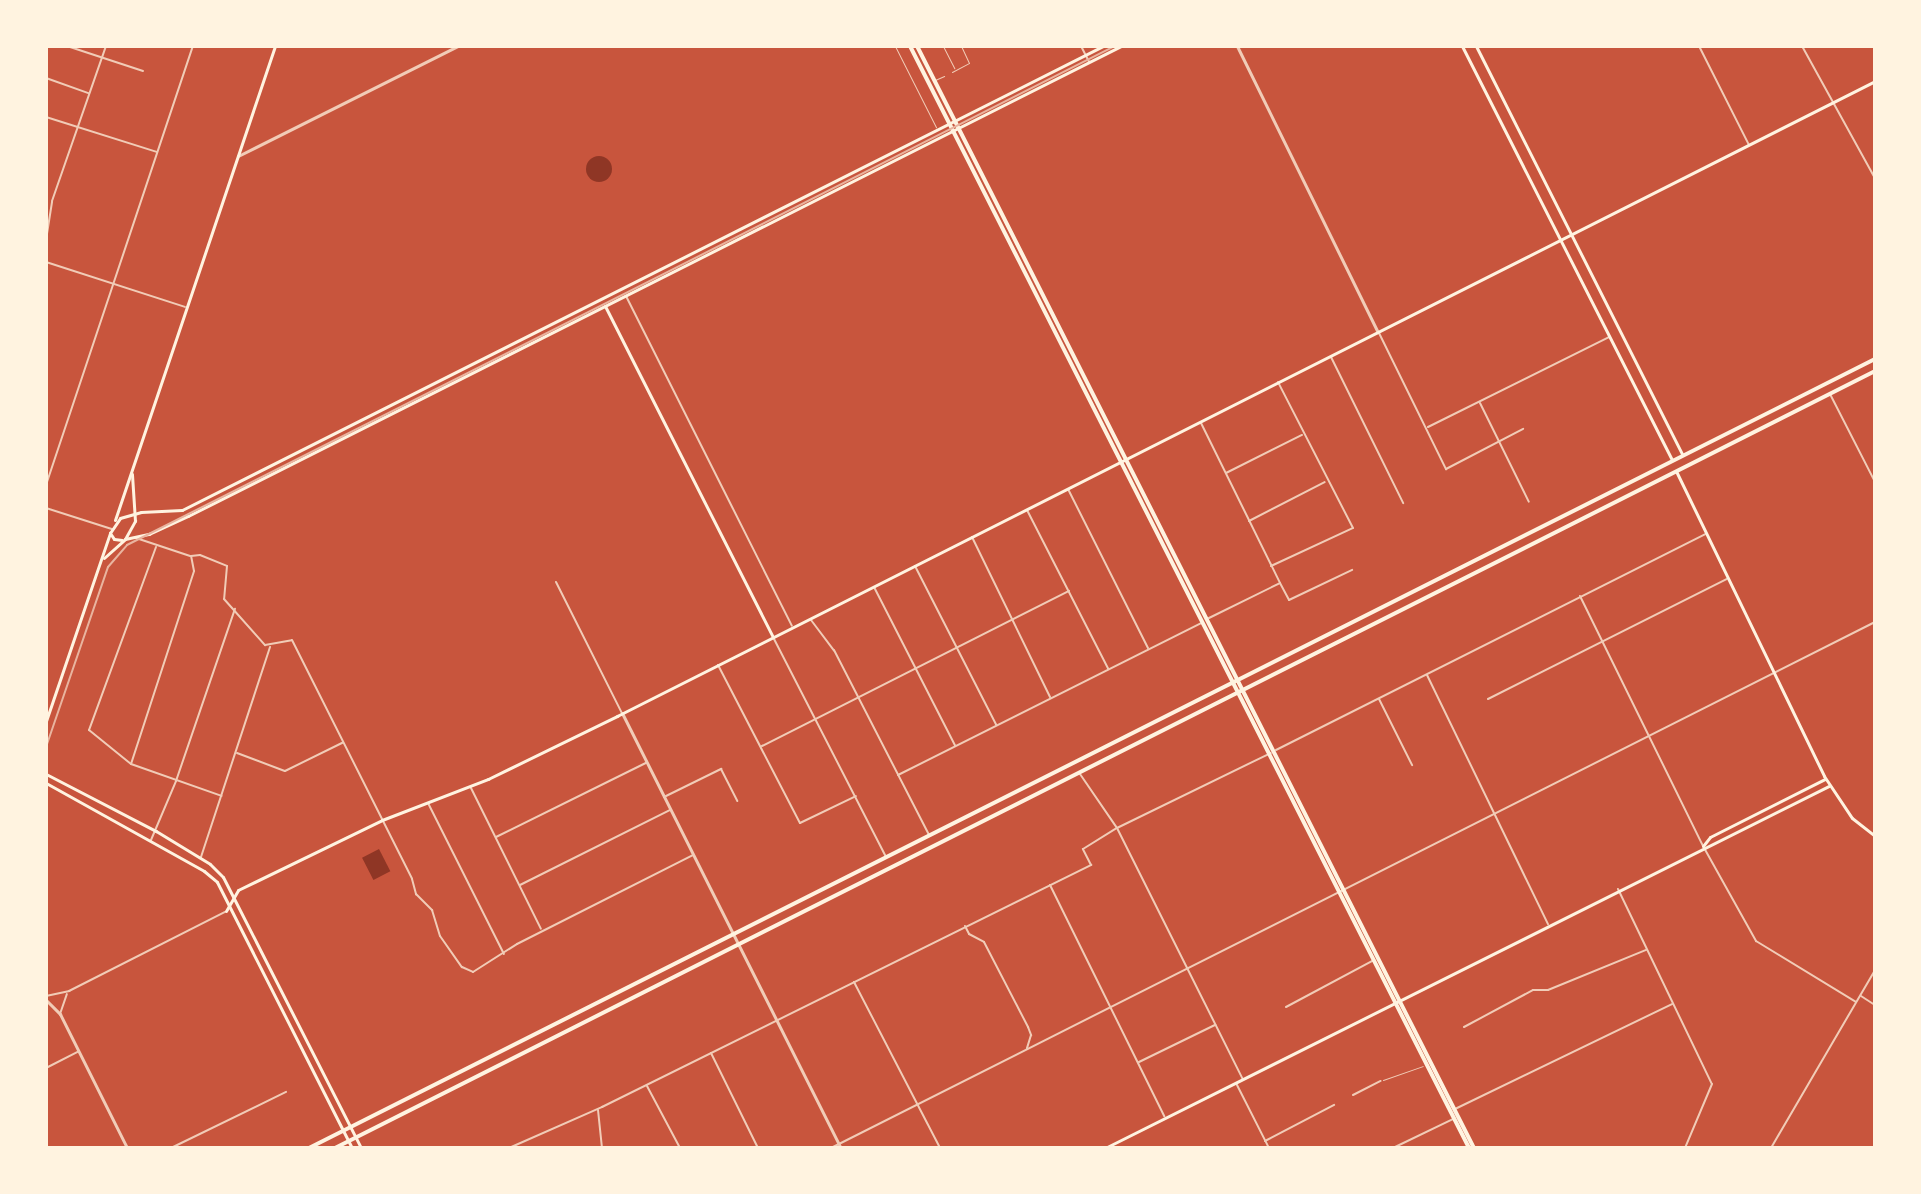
<!DOCTYPE html>
<html>
<head>
<meta charset="utf-8">
<style>
	body { margin:0 }
	#map { position:relative; width:1921px; height:1194px; overflow:hidden; background:#c8553d; font-family:"DejaVu Sans",sans-serif }
	div>[style] { position:absolute }
	.water>* { inset:0; background:#8f3625; transform-origin:0 0 }
	.round { border-radius:50% }
	.service>* { height:1px; margin:-0.5px; padding:0 0.5px; transform-origin:0.5px; border-radius:0.5px; background:#f1ccb7 }
	.minor>* { height:2px; margin:-1px; padding:0 1px; transform-origin:1px; border-radius:1px; background:#f1ccb7 }
	.tertiary>* { height:3px; margin:-1.5px; padding:0 1.5px; transform-origin:1.5px; border-radius:1.5px; background:#f1ccb7 }
	.secondary>* { height:3px; margin:-1.5px; padding:0 1.5px; transform-origin:1.5px; border-radius:1.5px; background:#fff3e0 }
	.primary>* { height:4px; margin:-2px; padding:0 2px; transform-origin:2px; border-radius:2px; background:#fff3e0 }
	.tram>* { height:2px; margin:-1px; padding:0 1px; transform-origin:1px; border-radius:1px; background:#e9b49f }
	span { translate:-50% -50%; white-space:nowrap; text-align:center; line-height:1.15; -webkit-text-stroke:8px #fff3e0; paint-order:stroke }
	.frame { position:absolute; inset:0; border:48px solid #fff3e0; pointer-events:none }
</style>
</head>
<body>
<div id="map">
	<div class="water">
		<div class="round" style="left:586px;top:156px;width:26px;height:26px"></div>
		<div style="left:379px;top:849px;width:25px;height:19px;rotate:63deg"></div>
	</div>
	<div class="service">
		<div style="left:895px;top:46px;width:91px;rotate:63.2deg"></div>
		<div style="left:943px;top:46px;width:25px;rotate:63deg"></div>
		<div style="left:952px;top:72px;width:19px;rotate:-28deg"></div>
		<div style="left:969px;top:63px;width:19px;rotate:-115deg"></div>
		<div style="left:935px;top:80px;width:10px;rotate:-24deg"></div>
		<div style="left:1383px;top:1080px;width:42px;rotate:-19.3deg"></div>
	</div>
	<div class="minor">
		<div style="left:67px;top:46px;width:80px;rotate:18.2deg"></div>
		<div style="left:1081px;top:46px;width:18px;rotate:63deg"></div>
		<div style="left:1699px;top:46px;width:111px;rotate:63.2deg"></div>
		<div style="left:1802px;top:46px;width:151px;rotate:61.1deg"></div>
		<div style="left:46px;top:78px;width:45px;rotate:19.7deg"></div>
		<div style="left:46px;top:117px;width:116px;rotate:17.5deg"></div>
		<div style="left:46px;top:240px;width:39px;rotate:-81deg"></div>
		<div style="left:52px;top:201px;width:164px;rotate:-70.8deg"></div>
		<div style="left:46px;top:262px;width:146px;rotate:17.9deg"></div>
		<div style="left:626px;top:296px;width:369px;rotate:63.3deg"></div>
		<div style="left:1379px;top:333px;width:152px;rotate:63.8deg"></div>
		<div style="left:1446px;top:469px;width:87px;rotate:-27.5deg"></div>
		<div style="left:1331px;top:357px;width:163px;rotate:63.7deg"></div>
		<div style="left:1830px;top:394px;width:99px;rotate:62.9deg"></div>
		<div style="left:1480px;top:403px;width:110px;rotate:63.7deg"></div>
		<div style="left:1201px;top:423px;width:178px;rotate:63.7deg"></div>
		<div style="left:1428px;top:427px;width:202px;rotate:-26.4deg"></div>
		<div style="left:1226px;top:473px;width:85px;rotate:-26.6deg"></div>
		<div style="left:46px;top:485px;width:463px;rotate:-71.5deg"></div>
		<div style="left:1068px;top:489px;width:178px;rotate:63.3deg"></div>
		<div style="left:46px;top:508px;width:69px;rotate:17.7deg"></div>
		<div style="left:1027px;top:510px;width:178px;rotate:62.9deg"></div>
		<div style="left:1249px;top:521px;width:85px;rotate:-27.2deg"></div>
		<div style="left:972px;top:537px;width:178px;rotate:64deg"></div>
		<div style="left:136px;top:538px;width:57px;rotate:18.4deg"></div>
		<div style="left:156px;top:547px;width:195px;rotate:110.1deg"></div>
		<div style="left:89px;top:730px;width:54px;rotate:39deg"></div>
		<div style="left:131px;top:764px;width:96px;rotate:19.4deg"></div>
		<div style="left:915px;top:566px;width:178px;rotate:62.9deg"></div>
		<div style="left:1271px;top:566px;width:90px;rotate:-24.9deg"></div>
		<div style="left:1353px;top:528px;width:164px;rotate:-117.2deg"></div>
		<div style="left:556px;top:582px;width:147px;rotate:63.3deg"></div>
		<div style="left:874px;top:587px;width:178px;rotate:62.9deg"></div>
		<div style="left:1580px;top:596px;width:279px;rotate:63.8deg"></div>
		<div style="left:1703px;top:846px;width:109px;rotate:60.8deg"></div>
		<div style="left:1756px;top:941px;width:117px;rotate:31.4deg"></div>
		<div style="left:1209px;top:618px;width:79px;rotate:-26.2deg"></div>
		<div style="left:1280px;top:583px;width:19px;rotate:62deg"></div>
		<div style="left:1289px;top:600px;width:70px;rotate:-25.5deg"></div>
		<div style="left:811px;top:620px;width:38px;rotate:53deg"></div>
		<div style="left:834px;top:650px;width:208px;rotate:62.8deg"></div>
		<div style="left:773px;top:637px;width:247px;rotate:62.8deg"></div>
		<div style="left:718px;top:665px;width:178px;rotate:62.6deg"></div>
		<div style="left:800px;top:823px;width:62px;rotate:-25.7deg"></div>
		<div style="left:1427px;top:675px;width:277px;rotate:64.1deg"></div>
		<div style="left:1379px;top:699px;width:74px;rotate:63.4deg"></div>
		<div style="left:1488px;top:699px;width:267px;rotate:-26.7deg"></div>
		<div style="left:762px;top:746px;width:344px;rotate:-26.8deg"></div>
		<div style="left:1276px;top:750px;width:480px;rotate:-26.7deg"></div>
		<div style="left:237px;top:753px;width:51px;rotate:20.6deg"></div>
		<div style="left:285px;top:771px;width:64px;rotate:-26.2deg"></div>
		<div style="left:131px;top:764px;width:203px;rotate:-71.9deg"></div>
		<div style="left:194px;top:571px;width:15px;rotate:-101deg"></div>
		<div style="left:191px;top:556px;width:9px;rotate:-6deg"></div>
		<div style="left:200px;top:555px;width:29px;rotate:22deg"></div>
		<div style="left:227px;top:566px;width:33px;rotate:95deg"></div>
		<div style="left:224px;top:599px;width:62px;rotate:48.3deg"></div>
		<div style="left:265px;top:645px;width:27px;rotate:-10deg"></div>
		<div style="left:292px;top:640px;width:267px;rotate:63.3deg"></div>
		<div style="left:412px;top:879px;width:16px;rotate:75deg"></div>
		<div style="left:416px;top:894px;width:23px;rotate:45deg"></div>
		<div style="left:432px;top:910px;width:27px;rotate:73deg"></div>
		<div style="left:440px;top:936px;width:38px;rotate:55deg"></div>
		<div style="left:462px;top:967px;width:12px;rotate:24deg"></div>
		<div style="left:473px;top:972px;width:52px;rotate:-32.5deg"></div>
		<div style="left:517px;top:944px;width:197px;rotate:-26.8deg"></div>
		<div style="left:1080px;top:774px;width:65px;rotate:55.6deg"></div>
		<div style="left:1117px;top:828px;width:280px;rotate:63.4deg"></div>
		<div style="left:898px;top:775px;width:339px;rotate:-26.6deg"></div>
		<div style="left:471px;top:788px;width:157px;rotate:63.6deg"></div>
		<div style="left:664px;top:797px;width:64px;rotate:-26.2deg"></div>
		<div style="left:721px;top:769px;width:36px;rotate:63deg"></div>
		<div style="left:428px;top:803px;width:169px;rotate:63.3deg"></div>
		<div style="left:496px;top:837px;width:167px;rotate:-26.3deg"></div>
		<div style="left:151px;top:840px;width:64px;rotate:-67deg"></div>
		<div style="left:176px;top:781px;width:182px;rotate:-71.1deg"></div>
		<div style="left:201px;top:857px;width:221px;rotate:-71.8deg"></div>
		<div style="left:520px;top:885px;width:168px;rotate:-26.6deg"></div>
		<div style="left:1050px;top:885px;width:258px;rotate:63.7deg"></div>
		<div style="left:1618px;top:889px;width:216px;rotate:64.3deg"></div>
		<div style="left:1712px;top:1084px;width:69px;rotate:112.9deg"></div>
		<div style="left:965px;top:926px;width:9px;rotate:63deg"></div>
		<div style="left:969px;top:934px;width:17px;rotate:28deg"></div>
		<div style="left:984px;top:942px;width:96px;rotate:62.6deg"></div>
		<div style="left:1028px;top:1027px;width:9px;rotate:69deg"></div>
		<div style="left:1031px;top:1035px;width:14px;rotate:107deg"></div>
		<div style="left:854px;top:982px;width:187px;rotate:62.6deg"></div>
		<div style="left:46px;top:996px;width:24px;rotate:-12deg"></div>
		<div style="left:69px;top:991px;width:175px;rotate:-26.9deg"></div>
		<div style="left:1861px;top:996px;width:17px;rotate:33deg"></div>
		<div style="left:1286px;top:1007px;width:100px;rotate:-28.1deg"></div>
		<div style="left:60px;top:1014px;width:21px;rotate:-71deg"></div>
		<div style="left:1464px;top:1027px;width:78px;rotate:-28.2deg"></div>
		<div style="left:1533px;top:990px;width:15px"></div>
		<div style="left:1548px;top:990px;width:106px;rotate:-22.2deg"></div>
		<div style="left:711px;top:1053px;width:106px;rotate:63.7deg"></div>
		<div style="left:1139px;top:1062px;width:85px;rotate:-26deg"></div>
		<div style="left:46px;top:1068px;width:36px;rotate:-27deg"></div>
		<div style="left:1236px;top:1083px;width:73px;rotate:63.1deg"></div>
		<div style="left:647px;top:1086px;width:70px;rotate:62deg"></div>
		<div style="left:1353px;top:1095px;width:31px;rotate:-27deg"></div>
		<div style="left:1455px;top:1109px;width:241px;rotate:-25.8deg"></div>
		<div style="left:598px;top:1110px;width:38px;rotate:84deg"></div>
		<div style="left:1265px;top:1141px;width:78px;rotate:-27.6deg"></div>
		<div style="left:171px;top:1148px;width:128px;rotate:-26deg"></div>
		<div style="left:509px;top:1148px;width:102px;rotate:-23.8deg"></div>
		<div style="left:602px;top:1107px;width:546px;rotate:-26.33deg"></div>
		<div style="left:1091px;top:865px;width:18px;rotate:-117deg"></div>
		<div style="left:1083px;top:849px;width:40px;rotate:-32deg"></div>
		<div style="left:1117px;top:828px;width:171px;rotate:-26deg"></div>
		<div style="left:831px;top:1148px;width:1169px;rotate:-26.74deg"></div>
		<div style="left:1393px;top:1148px;width:67px;rotate:-25.8deg"></div>
		<div style="left:1771px;top:1148px;width:206px;rotate:-59.7deg"></div>
	</div>
	<div class="tertiary">
		<div style="left:1237px;top:46px;width:319px;rotate:63.8deg"></div>
		<div style="left:238px;top:156px;width:246px;rotate:-26.6deg"></div>
		<div style="left:622px;top:713px;width:487px;rotate:63.3deg"></div>
		<div style="left:46px;top:1000px;width:20px;rotate:45deg"></div>
		<div style="left:60px;top:1014px;width:150px;rotate:63.4deg"></div>
	</div>
	<div class="secondary">
		<div style="left:1462px;top:46px;width:464px;rotate:63.1deg"></div>
		<div style="left:1476px;top:46px;width:458px;rotate:63.2deg"></div>
		<div style="left:605px;top:306px;width:371px;rotate:63.1deg"></div>
		<div style="left:1676px;top:471px;width:339px;rotate:64.1deg"></div>
		<div style="left:1824px;top:776px;width:50px;rotate:56.3deg"></div>
		<div style="left:1852px;top:818px;width:29px;rotate:38deg"></div>
		<div style="left:115px;top:520px;width:500px;rotate:-71.35deg"></div>
		<div style="left:110px;top:533px;width:7px;rotate:56deg"></div>
		<div style="left:114px;top:539px;width:8px;rotate:7deg"></div>
		<div style="left:125px;top:539px;width:25px;rotate:-12deg"></div>
		<div style="left:149px;top:534px;width:43px;rotate:-24.8deg"></div>
		<div style="left:188px;top:516px;width:1045px;rotate:-26.74deg"></div>
		<div style="left:104px;top:558px;width:28px;rotate:-42deg"></div>
		<div style="left:125px;top:539px;width:21px;rotate:-61deg"></div>
		<div style="left:135px;top:521px;width:47px;rotate:-93.7deg"></div>
		<div style="left:46px;top:721px;width:199px;rotate:-71.2deg"></div>
		<div style="left:110px;top:533px;width:18px;rotate:-56deg"></div>
		<div style="left:120px;top:518px;width:22px;rotate:-16deg"></div>
		<div style="left:141px;top:512px;width:41px;rotate:-2.8deg"></div>
		<div style="left:182px;top:510px;width:1031px;rotate:-26.74deg"></div>
		<div style="left:46px;top:774px;width:124px;rotate:27.4deg"></div>
		<div style="left:156px;top:831px;width:63px;rotate:31.4deg"></div>
		<div style="left:210px;top:864px;width:18px;rotate:45deg"></div>
		<div style="left:223px;top:877px;width:304px;rotate:63deg"></div>
		<div style="left:46px;top:783px;width:181px;rotate:29.1deg"></div>
		<div style="left:204px;top:871px;width:17px;rotate:40deg"></div>
		<div style="left:217px;top:882px;width:298px;rotate:63.1deg"></div>
		<div style="left:1703px;top:846px;width:11px;rotate:-52deg"></div>
		<div style="left:1710px;top:837px;width:129px;rotate:-26.8deg"></div>
		<div style="left:226px;top:911px;width:24px;rotate:-60deg"></div>
		<div style="left:238px;top:890px;width:160px;rotate:-25.9deg"></div>
		<div style="left:382px;top:820px;width:114px;rotate:-21.1deg"></div>
		<div style="left:488px;top:779px;width:144px;rotate:-26deg"></div>
		<div style="left:617px;top:716px;width:1409px;rotate:-26.78deg"></div>
		<div style="left:1105px;top:1148px;width:809px;rotate:-26.57deg"></div>
	</div>
	<div class="primary">
		<div style="left:910px;top:46px;width:1236px;rotate:63.1deg"></div>
		<div style="left:917px;top:46px;width:1235px;rotate:63.19deg"></div>
		<div style="left:309px;top:1148px;width:1754px;rotate:-26.74deg"></div>
		<div style="left:335px;top:1148px;width:1725px;rotate:-26.77deg"></div>
	</div>
	<div class="tram">
		<div style="left:46px;top:747px;width:190px;rotate:-71deg"></div>
		<div style="left:108px;top:567px;width:29px;rotate:-49deg"></div>
		<div style="left:127px;top:545px;width:1107px;rotate:-26.8deg"></div>
	</div>
	<div class="frame"></div>
</div>
</body>
</html>
